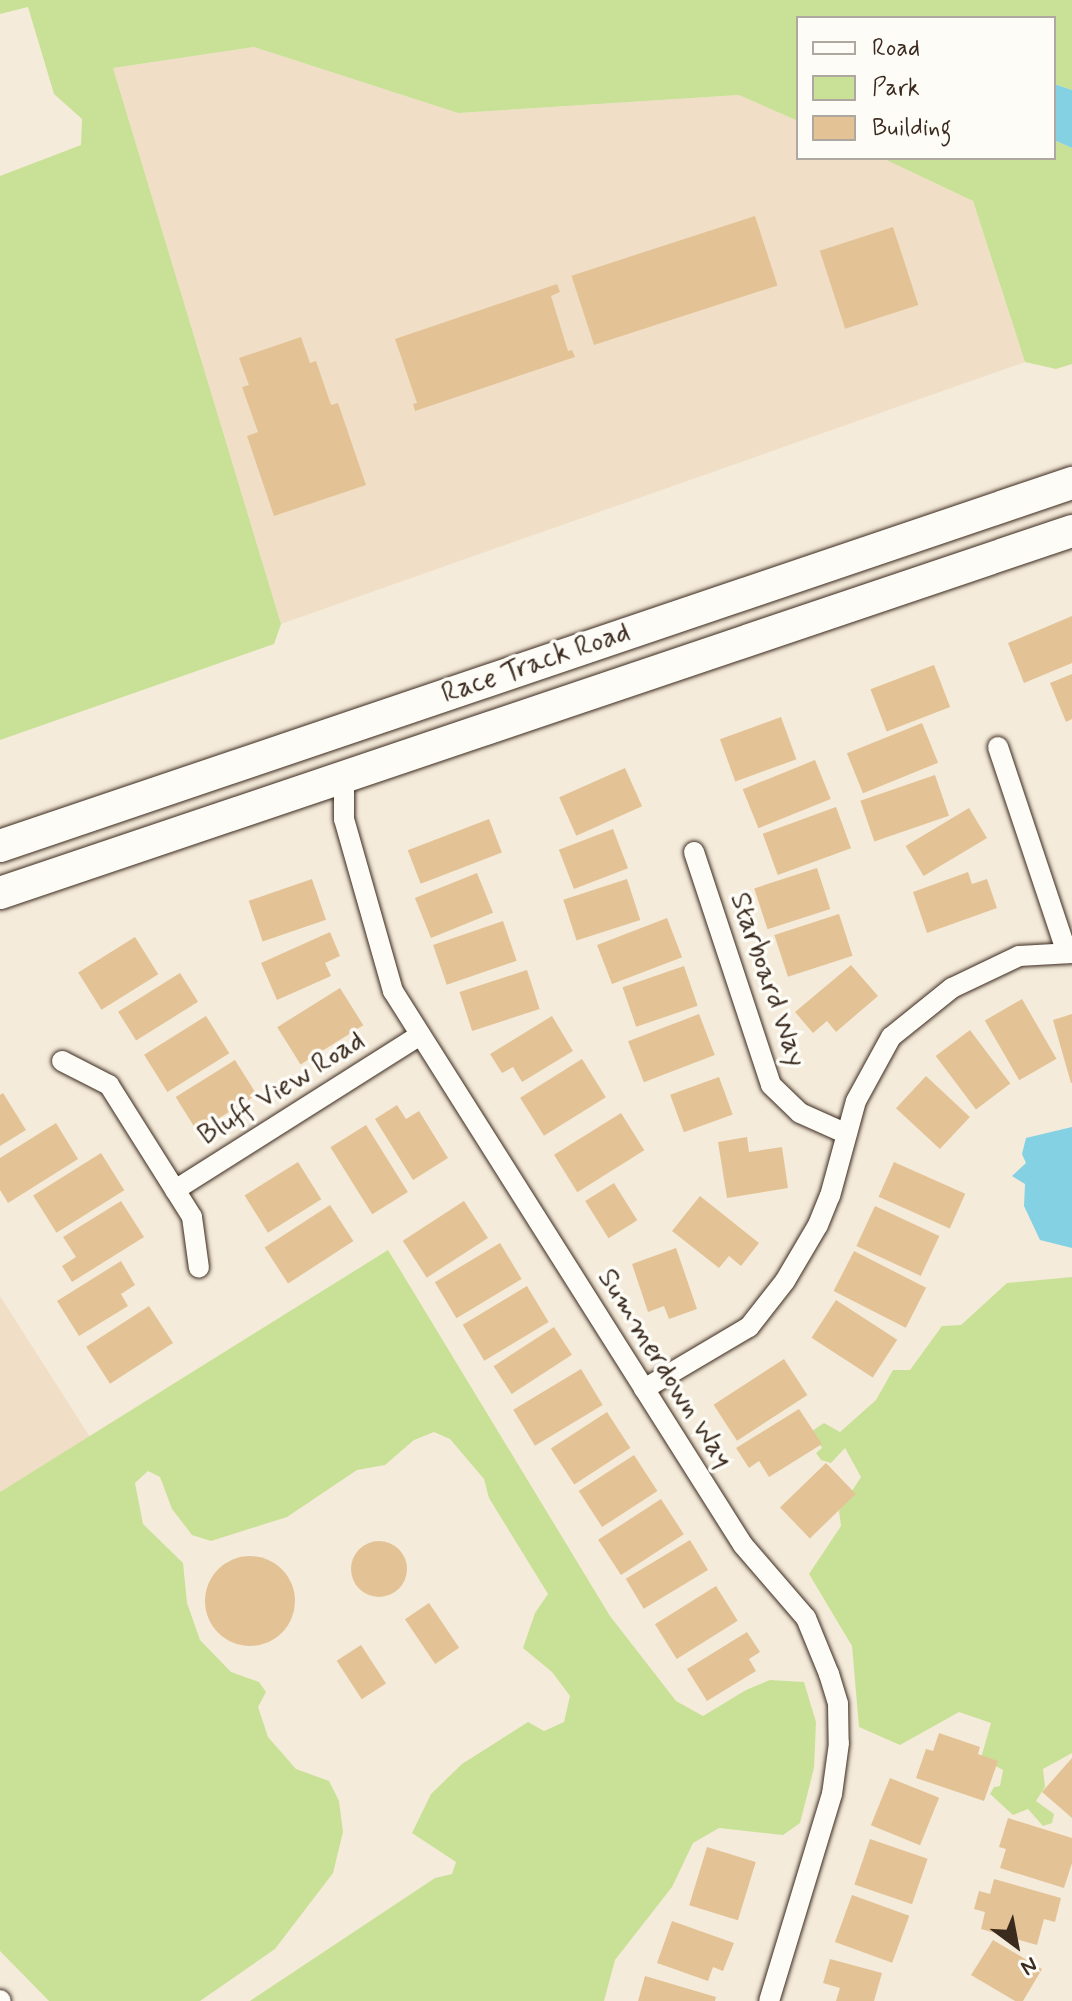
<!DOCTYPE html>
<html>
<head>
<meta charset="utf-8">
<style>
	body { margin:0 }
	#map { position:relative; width:1072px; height:2001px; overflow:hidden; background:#f5ebda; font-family:Mynerve,sans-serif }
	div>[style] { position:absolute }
	.built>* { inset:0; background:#f0dfc6 }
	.green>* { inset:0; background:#c9e197 }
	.water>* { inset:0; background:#83d1e2 }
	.building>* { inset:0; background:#e3c396; transform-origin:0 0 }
	.round { border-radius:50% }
	.roads { filter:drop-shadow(0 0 2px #3b2a1e) drop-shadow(0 0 2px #3b2a1e) }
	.street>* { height:20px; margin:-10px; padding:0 10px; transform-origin:10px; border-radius:10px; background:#fdfcf7 }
	.primary>* { height:32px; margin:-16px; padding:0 16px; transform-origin:16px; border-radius:16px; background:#fdfcf7 }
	span { translate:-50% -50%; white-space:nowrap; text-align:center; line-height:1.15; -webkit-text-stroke:7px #fdfcf7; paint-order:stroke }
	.street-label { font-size:28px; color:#3b2a1e }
	.legend { position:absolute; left:796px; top:16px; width:260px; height:144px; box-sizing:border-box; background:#fdfcf7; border:2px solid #afa8a0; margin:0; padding:10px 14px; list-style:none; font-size:24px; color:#3b2a1e }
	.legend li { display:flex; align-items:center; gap:16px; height:40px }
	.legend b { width:40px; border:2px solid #afa8a0 }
	.north { position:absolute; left:976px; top:1905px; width:80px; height:80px; -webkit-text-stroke:6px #fdfcf7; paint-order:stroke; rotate:148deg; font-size:22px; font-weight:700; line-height:32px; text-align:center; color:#3b2a1e }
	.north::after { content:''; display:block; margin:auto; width:28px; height:36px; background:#3b2a1e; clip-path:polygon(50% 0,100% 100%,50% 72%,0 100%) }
</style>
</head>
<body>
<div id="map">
	<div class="built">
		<div style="clip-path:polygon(254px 47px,458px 113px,739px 95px,798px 121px,798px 158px,882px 158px,973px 201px,1025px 362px,281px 624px,113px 68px)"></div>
		<div style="clip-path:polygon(0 1296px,90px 1437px,0 1492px)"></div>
	</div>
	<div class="green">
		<div style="clip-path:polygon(0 0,1072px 0,1072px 90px,1054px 84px,1054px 18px,798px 18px,798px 121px,739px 95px,458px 113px,254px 47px,113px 68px,281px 624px,274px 644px,0 740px,0 176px,81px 145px,82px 119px,54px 94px,28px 7px,0 14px)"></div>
		<div style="clip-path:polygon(1054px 140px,1072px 148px,1072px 364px,1056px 369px,1025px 362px,973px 201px,882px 158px,1054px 158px)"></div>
		<div style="clip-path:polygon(388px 1250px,610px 1616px,676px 1701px,703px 1716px,746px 1690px,770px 1680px,804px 1682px,816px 1722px,814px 1768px,800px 1823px,783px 1835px,719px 1828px,693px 1843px,672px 1887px,615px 1960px,604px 2001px,250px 2001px,435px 1878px,452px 1874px,456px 1862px,412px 1833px,431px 1794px,462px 1764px,528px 1722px,544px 1731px,564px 1722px,570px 1696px,552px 1672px,523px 1648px,535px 1613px,548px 1594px,489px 1498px,484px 1479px,450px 1439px,434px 1432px,414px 1440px,385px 1465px,357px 1470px,287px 1517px,211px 1541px,192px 1535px,172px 1509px,160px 1477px,148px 1471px,135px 1483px,143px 1524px,183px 1563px,187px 1603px,200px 1640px,231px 1672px,259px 1682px,266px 1692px,258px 1707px,268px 1737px,296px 1769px,329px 1781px,339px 1801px,343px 1832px,333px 1873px,275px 1949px,200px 2001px,49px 2001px,0 1951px,0 1492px)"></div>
		<div style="clip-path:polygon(1072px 1277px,1072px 1753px,1043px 1769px,1045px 1787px,1036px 1801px,1054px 1814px,1052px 1823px,1043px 1826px,1028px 1809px,1013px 1815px,990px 1794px,994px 1787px,1000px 1786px,1003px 1770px,981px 1758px,991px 1723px,959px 1712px,900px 1745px,859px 1727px,852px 1646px,809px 1574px,841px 1526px,839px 1511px,861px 1477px,845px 1448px,831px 1463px,821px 1460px,816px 1453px,822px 1448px,812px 1431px,824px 1423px,840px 1432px,876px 1400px,893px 1370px,910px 1370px,942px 1326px,961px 1325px,1007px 1283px)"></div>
	</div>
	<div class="water">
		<div style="clip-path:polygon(1054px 84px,1072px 90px,1072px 148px,1054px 140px)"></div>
		<div style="clip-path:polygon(1072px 1127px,1072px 1248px,1040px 1240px,1024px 1206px,1025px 1184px,1012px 1176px,1026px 1163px,1022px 1154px,1026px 1138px)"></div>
	</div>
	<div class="building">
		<div style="left:755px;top:216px;width:73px;height:193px;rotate:72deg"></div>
		<div style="left:893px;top:227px;width:82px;height:77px;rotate:72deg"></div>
		<div style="clip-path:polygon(557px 284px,560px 292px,551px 296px,568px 351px,572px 350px,575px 357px,415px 411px,413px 404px,417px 403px,395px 339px)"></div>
		<div style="clip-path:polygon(301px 337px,310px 363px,316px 361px,331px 405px,338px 403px,366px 485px,274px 516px,247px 436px,258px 432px,242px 387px,249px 385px,239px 358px)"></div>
		<div style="clip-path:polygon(1072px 616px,1072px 663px,1024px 683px,1008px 643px)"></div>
		<div style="left:934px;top:665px;width:45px;height:68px;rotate:69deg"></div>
		<div style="clip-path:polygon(1072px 674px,1072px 719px,1066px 722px,1050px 683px)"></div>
		<div style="left:781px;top:717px;width:45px;height:65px;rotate:70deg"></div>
		<div style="left:922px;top:723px;width:43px;height:81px;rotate:68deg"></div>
		<div style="left:815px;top:760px;width:42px;height:78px;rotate:68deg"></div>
		<div style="left:625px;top:768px;width:42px;height:72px;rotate:66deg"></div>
		<div style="left:935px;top:775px;width:43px;height:79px;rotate:71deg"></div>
		<div style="left:836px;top:807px;width:44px;height:78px;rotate:70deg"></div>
		<div style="left:969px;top:808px;width:35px;height:74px;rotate:59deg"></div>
		<div style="left:489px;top:819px;width:36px;height:87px;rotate:69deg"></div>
		<div style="left:613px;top:829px;width:42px;height:58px;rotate:69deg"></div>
		<div style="left:817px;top:868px;width:43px;height:66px;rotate:72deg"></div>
		<div style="clip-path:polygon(968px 872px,972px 884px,987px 879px,997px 908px,927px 933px,913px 892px)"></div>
		<div style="left:477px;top:873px;width:43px;height:67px;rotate:68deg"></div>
		<div style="left:312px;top:879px;width:43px;height:67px;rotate:71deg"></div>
		<div style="left:627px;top:879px;width:43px;height:67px;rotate:72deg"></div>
		<div style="left:839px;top:914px;width:44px;height:68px;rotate:72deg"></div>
		<div style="left:667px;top:918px;width:42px;height:75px;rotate:69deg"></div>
		<div style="left:503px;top:921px;width:42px;height:74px;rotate:71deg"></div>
		<div style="clip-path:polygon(330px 932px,340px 956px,325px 963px,331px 976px,277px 1000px,261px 963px)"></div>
		<div style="left:135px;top:937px;width:44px;height:67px;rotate:58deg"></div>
		<div style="clip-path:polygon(851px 965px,878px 996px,836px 1032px,827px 1021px,813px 1033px,795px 1012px)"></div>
		<div style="left:684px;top:966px;width:42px;height:65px;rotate:71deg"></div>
		<div style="left:527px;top:970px;width:41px;height:71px;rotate:72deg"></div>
		<div style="left:180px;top:973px;width:34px;height:73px;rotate:58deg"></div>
		<div style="left:340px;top:988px;width:44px;height:74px;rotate:58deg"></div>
		<div style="left:1022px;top:999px;width:69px;height:43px;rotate:60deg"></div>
		<div style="left:699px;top:1014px;width:44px;height:76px;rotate:69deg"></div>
		<div style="clip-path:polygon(1072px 1014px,1072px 1083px,1071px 1083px,1053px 1020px)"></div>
		<div style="left:206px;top:1016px;width:44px;height:73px;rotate:58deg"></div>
		<div style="clip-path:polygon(552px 1016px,573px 1051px,522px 1082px,513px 1067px,502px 1073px,490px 1054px)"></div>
		<div style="left:970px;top:1030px;width:67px;height:43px;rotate:53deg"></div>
		<div style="left:582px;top:1059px;width:45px;height:73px;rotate:58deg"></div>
		<div style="left:235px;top:1060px;width:41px;height:70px;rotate:58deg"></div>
		<div style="left:926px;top:1076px;width:60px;height:44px;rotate:43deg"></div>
		<div style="left:719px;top:1077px;width:40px;height:52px;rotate:70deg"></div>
		<div style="clip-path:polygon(3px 1093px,26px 1130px,0 1146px,0 1095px)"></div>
		<div style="clip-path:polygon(397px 1105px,406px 1119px,419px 1111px,448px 1158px,413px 1180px,375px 1119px)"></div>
		<div style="left:621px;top:1113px;width:44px;height:79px;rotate:58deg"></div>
		<div style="clip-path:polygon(56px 1123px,78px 1159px,8px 1203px,0 1190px,0 1158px)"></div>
		<div style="left:366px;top:1125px;width:79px;height:42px;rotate:58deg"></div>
		<div style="clip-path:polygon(747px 1137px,749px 1152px,782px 1147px,788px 1188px,727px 1198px,718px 1142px)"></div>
		<div style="left:101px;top:1153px;width:44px;height:80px;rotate:58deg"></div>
		<div style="left:298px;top:1162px;width:44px;height:63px;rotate:58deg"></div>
		<div style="left:894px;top:1162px;width:78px;height:38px;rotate:24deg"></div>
		<div style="left:614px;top:1183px;width:44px;height:34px;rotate:58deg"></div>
		<div style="clip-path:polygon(700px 1196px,759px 1243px,741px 1266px,729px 1256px,719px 1268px,672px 1231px)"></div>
		<div style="clip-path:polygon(121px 1201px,144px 1237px,72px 1282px,62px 1266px,76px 1257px,63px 1237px)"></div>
		<div style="left:464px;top:1201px;width:44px;height:73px;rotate:57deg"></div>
		<div style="left:330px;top:1205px;width:43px;height:78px;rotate:57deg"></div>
		<div style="left:875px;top:1206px;width:71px;height:44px;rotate:25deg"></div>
		<div style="left:500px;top:1243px;width:42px;height:76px;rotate:59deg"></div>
		<div style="clip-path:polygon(676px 1248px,697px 1309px,669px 1319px,664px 1306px,648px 1312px,632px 1264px)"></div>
		<div style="left:854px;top:1251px;width:81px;height:45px;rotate:27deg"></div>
		<div style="clip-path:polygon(121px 1261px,135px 1285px,121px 1294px,128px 1306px,79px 1336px,57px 1301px)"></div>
		<div style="left:527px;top:1286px;width:42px;height:75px;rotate:59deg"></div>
		<div style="left:836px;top:1300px;width:73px;height:45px;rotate:33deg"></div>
		<div style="left:149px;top:1306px;width:44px;height:75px;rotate:57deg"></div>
		<div style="left:554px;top:1327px;width:33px;height:72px;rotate:57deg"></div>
		<div style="left:784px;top:1359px;width:43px;height:84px;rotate:57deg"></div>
		<div style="left:581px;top:1369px;width:42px;height:79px;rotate:59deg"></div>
		<div style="clip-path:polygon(799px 1409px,822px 1444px,769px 1477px,759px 1461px,749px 1468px,736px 1448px)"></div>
		<div style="left:607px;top:1412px;width:43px;height:67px;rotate:57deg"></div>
		<div style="left:634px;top:1455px;width:43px;height:66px;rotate:57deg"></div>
		<div style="left:826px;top:1463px;width:43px;height:64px;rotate:46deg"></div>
		<div style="left:661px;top:1499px;width:42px;height:75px;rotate:57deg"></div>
		<div style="left:690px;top:1540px;width:35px;height:75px;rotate:59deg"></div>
		<div class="round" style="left:351px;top:1541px;width:56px;height:56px"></div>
		<div class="round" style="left:205px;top:1556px;width:90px;height:90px"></div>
		<div style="left:716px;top:1586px;width:41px;height:72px;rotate:58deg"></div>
		<div style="left:429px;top:1603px;width:54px;height:29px;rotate:56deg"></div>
		<div style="clip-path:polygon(747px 1632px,760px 1652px,749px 1659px,756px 1671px,707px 1701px,687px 1669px)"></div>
		<div style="left:361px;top:1645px;width:46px;height:29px;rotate:57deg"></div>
		<div style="clip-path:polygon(939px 1733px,980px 1747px,978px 1754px,998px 1761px,984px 1801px,916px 1778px,926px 1749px,933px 1751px)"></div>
		<div style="clip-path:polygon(1072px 1758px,1072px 1818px,1042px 1792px)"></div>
		<div style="left:890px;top:1778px;width:53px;height:51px;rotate:22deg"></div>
		<div style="clip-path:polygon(1008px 1818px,1072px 1838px,1072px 1863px,1064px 1888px,1000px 1868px,1006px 1849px,999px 1847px)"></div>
		<div style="left:870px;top:1839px;width:61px;height:48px;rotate:19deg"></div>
		<div style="left:707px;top:1847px;width:51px;height:61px;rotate:17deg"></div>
		<div style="clip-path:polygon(994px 1879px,1061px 1898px,1055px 1922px,1044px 1919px,1037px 1945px,981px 1929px,985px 1912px,974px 1909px,979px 1891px,990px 1894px)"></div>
		<div style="left:852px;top:1895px;width:61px;height:50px;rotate:20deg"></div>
		<div style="clip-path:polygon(672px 1921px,734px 1943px,723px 1971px,713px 1967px,708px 1981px,657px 1963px)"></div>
		<div style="clip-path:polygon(993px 1940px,1042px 1969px,1023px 2001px,1015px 2001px,971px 1975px)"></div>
		<div style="clip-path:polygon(830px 1959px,882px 1973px,874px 2001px,836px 2001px,840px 1988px,823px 1983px)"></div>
		<div style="clip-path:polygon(645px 1976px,716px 1997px,715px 2001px,638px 2001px)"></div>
	</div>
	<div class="roads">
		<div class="street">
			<div style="left:998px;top:747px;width:217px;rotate:71.5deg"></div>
			<div style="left:344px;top:776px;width:43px;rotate:90deg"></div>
			<div style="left:344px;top:819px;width:179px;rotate:74.1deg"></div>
			<div style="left:393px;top:991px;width:655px;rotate:57.72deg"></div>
			<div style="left:743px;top:1545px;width:96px;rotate:49.2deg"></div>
			<div style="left:806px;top:1618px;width:61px;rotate:67.7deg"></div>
			<div style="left:829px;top:1674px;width:31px;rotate:73deg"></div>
			<div style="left:838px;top:1704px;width:39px;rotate:89deg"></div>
			<div style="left:839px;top:1743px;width:51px;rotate:97.8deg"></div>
			<div style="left:832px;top:1794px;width:216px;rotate:106.9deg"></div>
			<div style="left:694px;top:852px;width:245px;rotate:71.7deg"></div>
			<div style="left:771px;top:1085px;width:40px;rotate:44deg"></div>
			<div style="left:800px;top:1113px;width:51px;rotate:24.1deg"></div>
			<div style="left:62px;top:1061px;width:53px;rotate:27.1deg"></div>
			<div style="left:109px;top:1085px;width:156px;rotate:57.8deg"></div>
			<div style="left:192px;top:1217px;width:51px;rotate:82.2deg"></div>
			<div style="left:175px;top:1190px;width:289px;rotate:-32.3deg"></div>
			<div style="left:644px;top:1389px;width:122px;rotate:-30.6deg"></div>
			<div style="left:749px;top:1327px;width:58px;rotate:-52deg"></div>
			<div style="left:785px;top:1281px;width:65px;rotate:-59.5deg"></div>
			<div style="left:818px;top:1225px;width:31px;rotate:-68deg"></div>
			<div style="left:830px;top:1196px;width:98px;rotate:-74.7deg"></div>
			<div style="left:856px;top:1101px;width:73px;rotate:-61.3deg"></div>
			<div style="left:891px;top:1037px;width:78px;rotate:-38.8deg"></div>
			<div style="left:952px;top:988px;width:74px;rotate:-25.5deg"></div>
			<div style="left:1019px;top:956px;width:53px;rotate:-3.2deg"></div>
			<div style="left:0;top:2000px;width:1px;rotate:45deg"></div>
		</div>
		<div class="primary">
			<div style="left:0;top:846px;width:1132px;rotate:-18.71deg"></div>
			<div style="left:0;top:893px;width:1131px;rotate:-18.66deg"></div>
		</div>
	</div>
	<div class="street-label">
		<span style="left:536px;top:664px;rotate:-19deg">Race Track Road</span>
		<span style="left:767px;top:980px;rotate:71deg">Starboard Way</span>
		<span style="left:282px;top:1089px;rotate:-32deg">Bluff View Road</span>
		<span style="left:664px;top:1369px;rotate:58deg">Summerdown Way</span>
	</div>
	<ul class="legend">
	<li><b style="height:10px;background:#fdfcf7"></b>Road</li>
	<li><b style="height:22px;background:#c9e197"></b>Park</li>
	<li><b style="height:22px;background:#e3c396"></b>Building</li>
	</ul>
	<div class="north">N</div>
</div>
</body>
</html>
